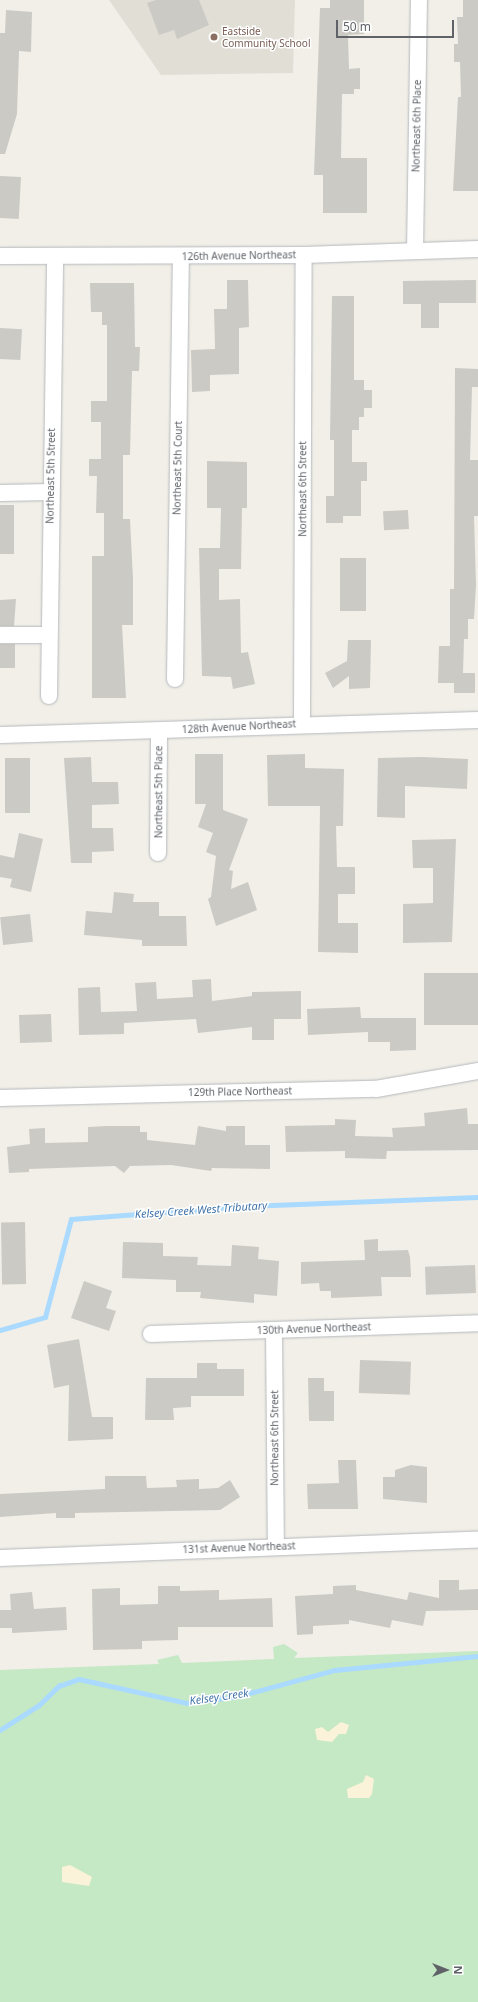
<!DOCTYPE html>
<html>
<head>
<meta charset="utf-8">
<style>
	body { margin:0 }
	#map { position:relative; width:478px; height:2002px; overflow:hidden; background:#f1efe8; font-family:"Noto Sans",sans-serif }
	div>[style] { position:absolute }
	.education>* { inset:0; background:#e1ded6 }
	.green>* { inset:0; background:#c5e8c5 }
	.sand>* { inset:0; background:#fbf3d9 }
	.stream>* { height:4.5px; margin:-2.25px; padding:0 2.25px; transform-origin:2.25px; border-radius:2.25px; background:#aadaff }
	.building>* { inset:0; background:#cccac5; transform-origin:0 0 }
	.roads { filter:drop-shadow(0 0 1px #b5b8bc) drop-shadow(0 0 1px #b5b8bc) }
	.minor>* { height:16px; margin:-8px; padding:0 8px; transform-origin:8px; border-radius:8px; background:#fff }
	.dots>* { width:11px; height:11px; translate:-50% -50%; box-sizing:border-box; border:2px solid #fff; border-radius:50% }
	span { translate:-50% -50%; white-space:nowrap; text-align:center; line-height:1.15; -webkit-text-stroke:3px #fff; paint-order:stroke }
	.education-label { font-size:10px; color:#785e54 }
	.left { translate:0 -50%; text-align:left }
	.street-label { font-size:10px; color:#5f6368 }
	.water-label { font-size:11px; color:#4174aa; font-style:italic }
	.north { position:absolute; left:426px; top:1950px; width:40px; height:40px; -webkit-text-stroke:3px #fff; paint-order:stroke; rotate:90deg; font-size:11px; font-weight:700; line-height:16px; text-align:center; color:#5f6368 }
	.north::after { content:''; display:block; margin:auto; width:14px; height:18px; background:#5f6368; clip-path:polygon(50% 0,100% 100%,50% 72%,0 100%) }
	.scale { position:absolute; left:336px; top:20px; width:118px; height:18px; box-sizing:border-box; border:2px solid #5f6368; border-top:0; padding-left:5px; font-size:12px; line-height:14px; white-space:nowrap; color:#5f6368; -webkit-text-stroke:3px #fff; paint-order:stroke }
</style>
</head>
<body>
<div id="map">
	<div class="education">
		<div style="clip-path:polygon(109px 0,295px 0,293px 73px,161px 75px)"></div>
	</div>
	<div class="green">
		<div style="clip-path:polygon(284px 1644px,298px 1653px,294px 1658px,478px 1651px,478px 2002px,0 2002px,0 1670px,159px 1664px,157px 1660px,178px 1655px,182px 1663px,274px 1659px,273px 1647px)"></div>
	</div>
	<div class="sand">
		<div style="clip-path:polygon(341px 1722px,349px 1725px,346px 1734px,339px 1734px,332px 1742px,317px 1740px,315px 1729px,322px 1727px,328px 1732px)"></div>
		<div style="clip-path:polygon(366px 1775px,374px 1779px,372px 1794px,369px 1798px,348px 1798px,347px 1789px,363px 1782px)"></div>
		<div style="clip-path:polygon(70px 1865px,92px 1877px,89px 1886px,62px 1882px,62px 1867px)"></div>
	</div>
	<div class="stream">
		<div style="left:0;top:1330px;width:47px;rotate:-16.1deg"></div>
		<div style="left:45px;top:1317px;width:101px;rotate:-75.1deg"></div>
		<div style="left:71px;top:1219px;width:174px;rotate:-4.3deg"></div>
		<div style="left:245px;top:1206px;width:233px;rotate:-2.2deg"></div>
		<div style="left:0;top:1730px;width:46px;rotate:-32.7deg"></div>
		<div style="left:39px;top:1705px;width:28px;rotate:-44deg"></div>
		<div style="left:59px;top:1686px;width:21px;rotate:-19deg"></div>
		<div style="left:79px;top:1679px;width:111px;rotate:12.5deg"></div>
		<div style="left:187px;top:1703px;width:52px;rotate:-7.7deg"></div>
		<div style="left:239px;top:1696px;width:99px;rotate:-15.2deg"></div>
		<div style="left:335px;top:1670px;width:144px;rotate:-5.6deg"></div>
	</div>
	<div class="building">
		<div style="clip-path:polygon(156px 0,199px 0,209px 25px,177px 39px,174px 30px,159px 35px,147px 3px)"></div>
		<div style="clip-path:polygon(330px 0,364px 0,364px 34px,348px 35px,349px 69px,360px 68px,360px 89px,354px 89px,354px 94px,342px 94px,341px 158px,367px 158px,367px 213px,323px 213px,323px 175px,314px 175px,320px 8px,330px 8px)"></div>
		<div style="clip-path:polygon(463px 0,478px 0,478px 191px,453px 191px,458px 97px,461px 97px,460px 62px,454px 62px,454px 44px,458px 44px,457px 17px,463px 17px)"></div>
		<div style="clip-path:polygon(6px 10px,32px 12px,31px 52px,19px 51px,17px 114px,5px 154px,0 154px,0 33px,5px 33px)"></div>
		<div style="left:0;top:176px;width:21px;height:42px;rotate:3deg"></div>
		<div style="clip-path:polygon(227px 280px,248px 280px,249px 327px,239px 328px,239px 374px,210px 375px,210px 391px,192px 392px,191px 350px,215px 349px,214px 309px,227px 309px)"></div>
		<div style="clip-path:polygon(476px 280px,476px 303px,439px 303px,439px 328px,421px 328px,421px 304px,403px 304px,403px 281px)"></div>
		<div style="clip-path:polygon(90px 283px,134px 283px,135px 347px,140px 347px,139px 371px,132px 371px,130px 455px,123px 455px,123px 519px,130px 519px,133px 579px,133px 625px,122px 625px,126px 698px,92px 698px,92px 556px,104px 556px,104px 513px,96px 513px,97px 476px,89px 476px,89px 459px,101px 459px,101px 422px,91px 422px,91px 401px,107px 401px,107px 325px,102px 325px,102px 312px,91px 312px)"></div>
		<div style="clip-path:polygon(332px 296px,354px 296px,354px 380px,364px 380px,364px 390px,372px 390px,372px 408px,364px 408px,364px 417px,359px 417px,359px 430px,352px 430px,352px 462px,367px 462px,367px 481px,361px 481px,361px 516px,343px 516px,343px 523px,326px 523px,326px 496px,334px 496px,334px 440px,330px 440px)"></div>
		<div style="left:0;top:328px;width:22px;height:31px;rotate:3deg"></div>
		<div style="clip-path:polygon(455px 368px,478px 369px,478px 387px,472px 387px,470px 460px,478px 460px,478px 516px,474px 516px,476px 585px,474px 619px,468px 619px,468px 639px,464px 639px,463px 673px,475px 673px,475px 693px,454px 693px,454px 683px,438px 683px,439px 646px,450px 646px,450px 589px,454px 589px)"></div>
		<div style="clip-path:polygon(207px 461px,247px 462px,247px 508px,242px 508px,241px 569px,219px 569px,219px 600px,240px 599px,241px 653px,248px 652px,255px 684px,233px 689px,231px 677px,202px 676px,199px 548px,220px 548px,221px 508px,207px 508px)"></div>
		<div style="left:0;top:505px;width:14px;height:49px"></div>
		<div style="left:408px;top:510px;width:19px;height:25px;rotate:87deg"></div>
		<div style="left:340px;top:558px;width:26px;height:53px"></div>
		<div style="clip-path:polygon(16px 599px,14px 626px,0 626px,0 600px)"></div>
		<div style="clip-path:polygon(348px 640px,371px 640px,370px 688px,349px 689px,349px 676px,333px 688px,325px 673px,347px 661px)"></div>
		<div style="left:0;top:644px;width:15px;height:24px"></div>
		<div style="clip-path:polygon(195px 754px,223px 754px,223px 810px,248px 819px,229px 870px,233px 871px,231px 889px,248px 882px,257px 910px,216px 926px,208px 899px,211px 897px,216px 856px,206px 852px,213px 833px,198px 827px,206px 804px,195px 804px)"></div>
		<div style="clip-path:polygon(305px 754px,305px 768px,344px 769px,343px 826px,336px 826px,337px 867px,355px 867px,355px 894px,338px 894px,338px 923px,358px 923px,358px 953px,318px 952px,320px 806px,268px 806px,267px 755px)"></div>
		<div style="clip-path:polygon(91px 757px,92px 782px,118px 782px,119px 804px,92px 805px,92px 828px,113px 828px,114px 851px,92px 852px,92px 863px,71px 863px,64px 758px)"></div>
		<div style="clip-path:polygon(422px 757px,468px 759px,467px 789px,405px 786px,405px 818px,377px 817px,378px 758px)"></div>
		<div style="left:5px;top:758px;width:25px;height:55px"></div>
		<div style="clip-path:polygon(19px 833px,43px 839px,31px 892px,10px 887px,12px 879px,0 877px,0 855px,14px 858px)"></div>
		<div style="clip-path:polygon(456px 839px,452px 942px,403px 943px,403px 904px,433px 903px,433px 868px,413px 868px,412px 840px)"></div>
		<div style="clip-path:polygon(114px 892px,134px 894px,133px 902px,159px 902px,159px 916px,186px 916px,187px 946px,142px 946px,142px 940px,84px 935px,86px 911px,112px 913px)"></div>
		<div style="left:30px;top:914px;width:28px;height:30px;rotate:84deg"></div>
		<div style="left:478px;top:973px;width:52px;height:54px;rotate:90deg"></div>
		<div style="clip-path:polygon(211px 979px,212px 1001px,252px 996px,252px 992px,301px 991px,301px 1019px,274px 1019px,274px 1040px,252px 1040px,252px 1027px,198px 1033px,196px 1019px,124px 1023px,124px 1034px,79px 1035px,78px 988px,100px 987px,101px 1012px,137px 1011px,135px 983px,156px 982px,157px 999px,193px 997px,192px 980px)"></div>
		<div style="clip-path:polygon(360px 1007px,361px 1018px,416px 1018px,416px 1050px,390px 1051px,390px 1042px,368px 1042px,368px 1032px,308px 1035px,307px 1009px)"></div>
		<div style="left:51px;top:1014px;width:28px;height:32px;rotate:88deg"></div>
		<div style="clip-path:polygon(467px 1108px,468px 1124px,478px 1124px,478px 1150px,387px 1151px,386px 1159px,345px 1158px,345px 1151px,286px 1152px,285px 1126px,335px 1125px,335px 1119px,356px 1120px,355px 1136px,393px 1137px,392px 1128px,425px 1126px,424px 1113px)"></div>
		<div style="clip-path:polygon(107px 1126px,140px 1126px,140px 1132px,147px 1132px,147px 1140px,195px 1145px,198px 1126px,226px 1131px,226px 1126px,245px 1126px,245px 1145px,270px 1145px,270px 1169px,212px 1168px,211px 1171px,171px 1165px,130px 1166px,124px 1173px,115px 1166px,29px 1169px,29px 1172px,9px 1173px,7px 1147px,30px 1144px,29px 1129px,45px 1128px,45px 1143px,88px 1142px,88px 1127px)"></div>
		<div style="left:25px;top:1222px;width:62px;height:24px;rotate:89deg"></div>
		<div style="clip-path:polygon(378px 1239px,378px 1251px,408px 1250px,410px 1257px,411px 1277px,381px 1277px,382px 1296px,331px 1298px,331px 1291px,320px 1291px,319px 1283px,301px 1284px,301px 1262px,365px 1260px,364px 1240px)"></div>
		<div style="clip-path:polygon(123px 1242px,163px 1243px,163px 1256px,198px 1257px,197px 1265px,231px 1266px,232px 1245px,259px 1247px,258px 1259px,279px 1261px,277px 1296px,254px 1294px,254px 1303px,200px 1298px,201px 1292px,176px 1292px,176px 1280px,122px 1278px)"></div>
		<div style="left:475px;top:1265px;width:28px;height:50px;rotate:88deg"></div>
		<div style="clip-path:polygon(84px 1281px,112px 1291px,106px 1308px,116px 1311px,109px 1331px,71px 1318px)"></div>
		<div style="clip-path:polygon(79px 1339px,92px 1417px,113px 1417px,113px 1439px,68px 1441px,69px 1385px,54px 1388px,47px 1345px)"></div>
		<div style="left:360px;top:1360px;width:51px;height:33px;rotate:2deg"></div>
		<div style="clip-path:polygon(197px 1363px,217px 1363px,217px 1369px,244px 1369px,244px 1396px,191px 1396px,191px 1407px,173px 1408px,174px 1420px,145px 1420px,146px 1378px,197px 1378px)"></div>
		<div style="clip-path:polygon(308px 1378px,324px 1378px,324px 1391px,334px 1391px,334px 1421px,309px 1421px)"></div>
		<div style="clip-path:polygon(338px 1460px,356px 1460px,358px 1509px,308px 1509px,307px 1484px,339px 1483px)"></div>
		<div style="clip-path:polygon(411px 1465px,427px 1467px,427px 1503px,383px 1499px,383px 1477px,395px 1477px,395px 1470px)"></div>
		<div style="clip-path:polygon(105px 1476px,146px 1476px,147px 1488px,177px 1487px,176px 1480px,199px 1479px,199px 1489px,218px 1488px,230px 1480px,240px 1497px,220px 1510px,75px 1513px,75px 1518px,56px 1518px,56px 1513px,0 1517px,0 1494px,105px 1489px)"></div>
		<div style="clip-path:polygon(439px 1580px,459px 1580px,459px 1590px,478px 1589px,478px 1610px,426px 1611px,423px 1626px,392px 1620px,390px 1628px,349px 1620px,349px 1624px,313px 1626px,313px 1634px,297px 1635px,295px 1596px,333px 1594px,333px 1586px,356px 1585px,356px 1590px,407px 1600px,409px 1592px,439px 1598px)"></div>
		<div style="clip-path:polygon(158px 1586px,180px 1586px,180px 1591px,219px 1590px,219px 1600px,272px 1598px,273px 1627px,178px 1627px,178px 1640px,142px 1641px,142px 1649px,93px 1650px,92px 1589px,120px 1588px,120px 1605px,158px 1604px)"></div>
		<div style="clip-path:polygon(32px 1592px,34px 1609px,66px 1607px,67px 1630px,12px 1633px,12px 1628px,0 1628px,0 1610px,11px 1610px,10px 1594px)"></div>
	</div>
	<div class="roads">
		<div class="minor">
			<div style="left:415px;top:251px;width:251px;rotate:-89.1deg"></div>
			<div style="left:0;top:256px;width:304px;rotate:-0.2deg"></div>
			<div style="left:304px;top:255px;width:174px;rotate:-2deg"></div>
			<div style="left:0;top:493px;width:51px;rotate:-1.1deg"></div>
			<div style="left:0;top:635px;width:49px"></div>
			<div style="left:175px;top:679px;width:423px;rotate:-89.2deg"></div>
			<div style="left:49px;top:696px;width:440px;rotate:-89.2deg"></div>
			<div style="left:302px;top:723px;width:468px;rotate:-89.8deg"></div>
			<div style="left:0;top:735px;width:478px;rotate:-1.8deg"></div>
			<div style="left:158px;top:853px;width:122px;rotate:-89.5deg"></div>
			<div style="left:0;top:1098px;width:376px;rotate:-1.4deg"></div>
			<div style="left:376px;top:1089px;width:104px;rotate:-10deg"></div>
			<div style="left:274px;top:1330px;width:216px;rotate:89.5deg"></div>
			<div style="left:151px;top:1334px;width:327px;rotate:-1.9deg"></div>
			<div style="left:0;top:1558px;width:478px;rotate:-2.2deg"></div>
		</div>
	</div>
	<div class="dots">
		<div style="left:214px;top:37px;background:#8d6e63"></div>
	</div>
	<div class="education-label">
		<span class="left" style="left:222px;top:37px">Eastside<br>Community School</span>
	</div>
	<div class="street-label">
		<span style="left:417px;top:126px;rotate:-89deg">Northeast 6th Place</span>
		<span style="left:239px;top:256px;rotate:-1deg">126th Avenue Northeast</span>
		<span style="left:178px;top:468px;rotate:-89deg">Northeast 5th Court</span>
		<span style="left:51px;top:476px;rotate:-89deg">Northeast 5th Street</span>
		<span style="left:303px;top:489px;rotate:-90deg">Northeast 6th Street</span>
		<span style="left:239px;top:727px;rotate:-3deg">128th Avenue Northeast</span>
		<span style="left:159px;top:792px;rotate:-90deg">Northeast 5th Place</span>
		<span style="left:240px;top:1092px;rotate:-1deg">129th Place Northeast</span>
		<span style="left:314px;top:1329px;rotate:-2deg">130th Avenue Northeast</span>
		<span style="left:275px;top:1438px;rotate:-90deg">Northeast 6th Street</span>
		<span style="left:239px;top:1548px;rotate:-2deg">131st Avenue Northeast</span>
	</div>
	<div class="water-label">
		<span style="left:201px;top:1210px;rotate:-4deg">Kelsey Creek West Tributary</span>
		<span style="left:219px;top:1697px;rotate:-8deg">Kelsey Creek</span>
	</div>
	<div class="north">N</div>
	<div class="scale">50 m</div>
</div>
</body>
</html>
